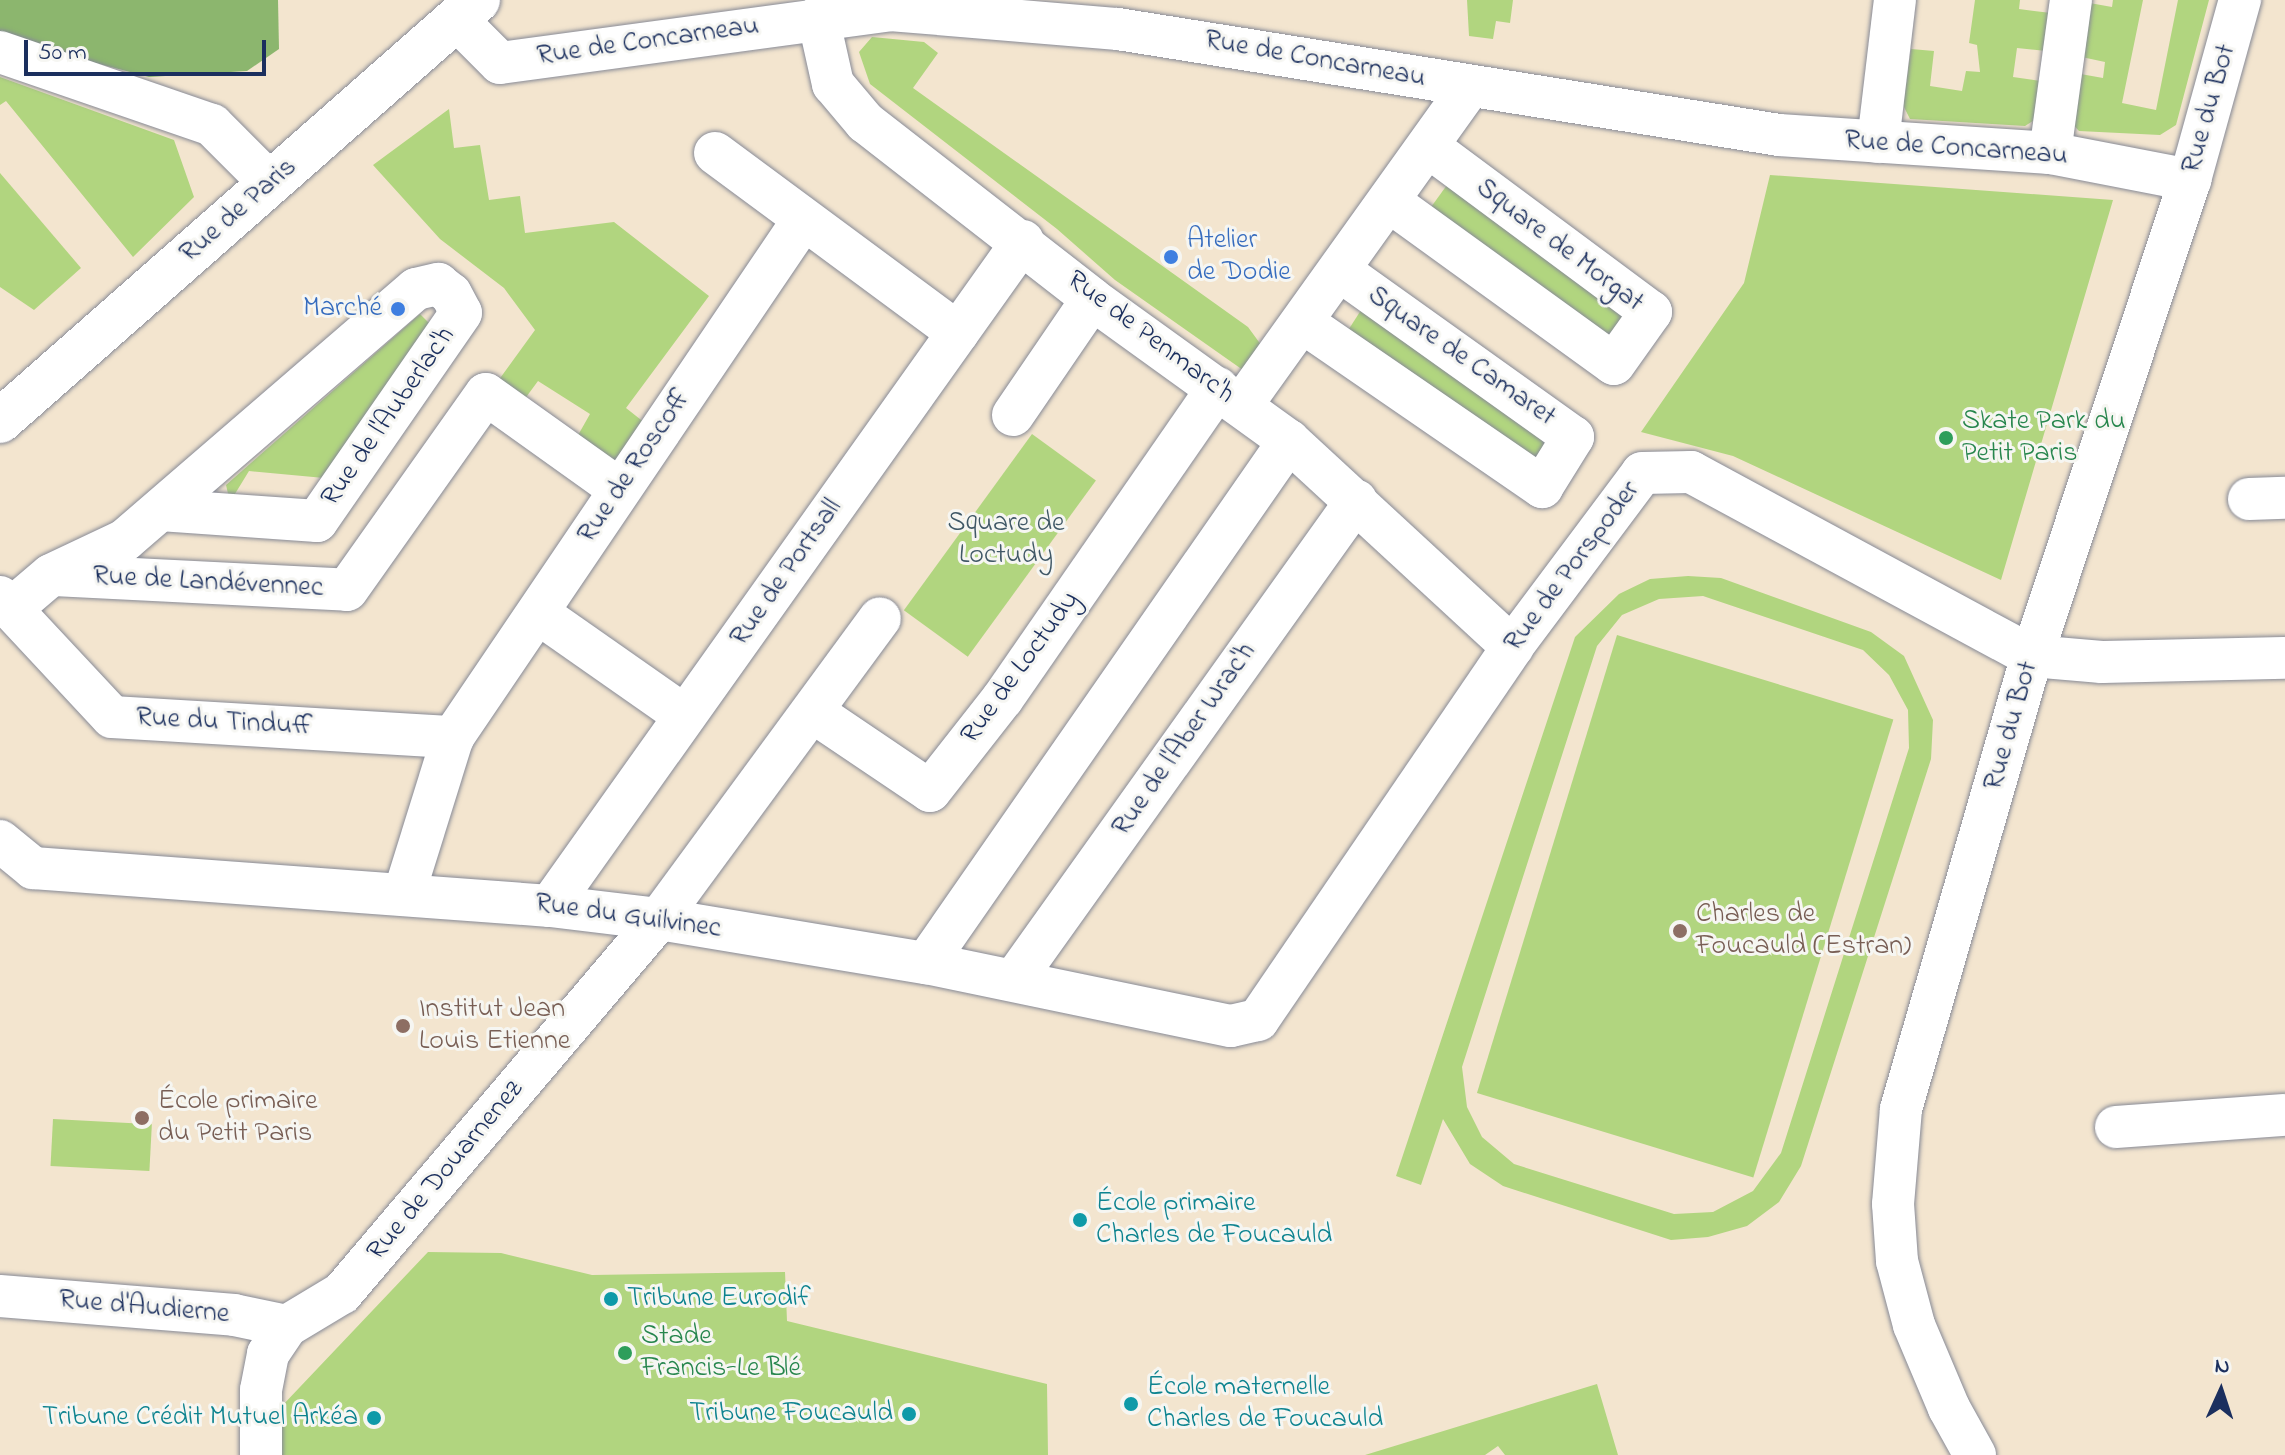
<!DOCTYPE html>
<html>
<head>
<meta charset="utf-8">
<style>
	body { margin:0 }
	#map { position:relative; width:2285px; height:1455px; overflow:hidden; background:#f3e5cf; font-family:"Indie Flower",sans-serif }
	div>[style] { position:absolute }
	.green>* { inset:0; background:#b1d57f; transform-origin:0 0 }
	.forest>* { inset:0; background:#8cb66e }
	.roads { filter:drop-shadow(0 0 2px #878a96) drop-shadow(0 0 2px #878a96) }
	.minor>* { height:42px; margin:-21px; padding:0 21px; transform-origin:21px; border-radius:21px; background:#fff }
	.major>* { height:44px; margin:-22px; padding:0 22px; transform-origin:22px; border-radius:22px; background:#fff }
	.dots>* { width:22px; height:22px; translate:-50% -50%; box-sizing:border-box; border:4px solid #f6f6f2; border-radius:50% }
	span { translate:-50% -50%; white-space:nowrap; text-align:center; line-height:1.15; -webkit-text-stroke:6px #f6f6f2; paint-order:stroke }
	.street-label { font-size:28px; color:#1b2f5e }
	.shop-label { font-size:28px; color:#366cbe }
	.left { translate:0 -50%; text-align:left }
	.right { translate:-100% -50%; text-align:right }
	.leisure-label { font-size:28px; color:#27864d }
	.park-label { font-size:28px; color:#405866 }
	.education-label { font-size:28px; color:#785e54 }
	.culture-label { font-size:28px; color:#0d838f }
	.north { position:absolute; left:2181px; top:1351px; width:80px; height:80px; -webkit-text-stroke:6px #f6f6f2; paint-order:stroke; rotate:3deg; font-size:22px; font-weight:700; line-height:32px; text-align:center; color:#1b2f5e }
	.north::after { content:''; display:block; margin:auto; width:28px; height:36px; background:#1b2f5e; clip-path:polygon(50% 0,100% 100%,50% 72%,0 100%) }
	.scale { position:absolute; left:24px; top:40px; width:242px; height:36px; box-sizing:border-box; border:4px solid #1b2f5e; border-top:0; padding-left:10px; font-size:24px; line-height:28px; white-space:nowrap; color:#1b2f5e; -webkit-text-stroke:6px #f6f6f2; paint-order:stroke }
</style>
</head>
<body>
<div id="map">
	<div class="green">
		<div style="clip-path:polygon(1467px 0,1513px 0,1510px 23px,1496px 21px,1493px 39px,1469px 36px)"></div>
		<div style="clip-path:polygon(1975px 0,2020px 0,2019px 9px,2051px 13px,2046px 51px,2017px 48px,2013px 77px,2041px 81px,2036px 119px,2025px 126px,1910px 119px,1903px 105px,1911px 49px,1934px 51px,1930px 86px,1962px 91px,1966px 71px,1980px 72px,1977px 45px,1969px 43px)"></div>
		<div style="clip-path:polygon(2113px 0,2143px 0,2122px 103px,2156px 110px,2178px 0,2209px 0,2176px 125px,2160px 135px,2079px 131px,2069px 120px,2075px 73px,2103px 78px,2105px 62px,2077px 56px,2084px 2px,2112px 7px)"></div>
		<div style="clip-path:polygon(872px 37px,924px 42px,938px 53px,913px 88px,1248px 327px,1267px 353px,1250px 375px,1115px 280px,1057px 229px,870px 84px,859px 52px)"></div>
		<div style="clip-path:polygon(0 77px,174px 140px,194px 197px,133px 257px,6px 101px,0 105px)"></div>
		<div style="clip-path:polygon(449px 109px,454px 148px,480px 145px,489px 200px,520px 196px,525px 233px,614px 222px,709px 296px,626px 408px,650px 427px,620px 464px,577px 437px,590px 414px,538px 381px,524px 400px,498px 381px,535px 330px,504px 288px,440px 239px,373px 165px)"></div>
		<div style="clip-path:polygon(0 173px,81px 268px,34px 310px,0 287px)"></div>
		<div style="clip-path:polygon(1770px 175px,2113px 200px,2001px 580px,1733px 456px,1641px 432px,1744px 283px)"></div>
		<div style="clip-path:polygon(1447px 185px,1629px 306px,1610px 353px,1426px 214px)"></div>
		<div style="clip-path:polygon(1363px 307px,1551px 439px,1531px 471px,1347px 332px)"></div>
		<div style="clip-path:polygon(420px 314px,431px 325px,324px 478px,249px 471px,230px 502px,226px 485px)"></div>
		<div style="left:1032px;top:434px;width:79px;height:218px;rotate:36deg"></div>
		<div style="clip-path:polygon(evenodd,1688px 576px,1721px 578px,1871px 632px,1904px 656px,1933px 720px,1931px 759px,1801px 1166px,1779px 1202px,1747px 1226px,1708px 1237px,1671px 1240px,1503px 1186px,1470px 1164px,1443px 1119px,1421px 1185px,1396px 1176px,1575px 637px,1619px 594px,1650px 579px,1688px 576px,1703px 596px,1863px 650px,1889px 675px,1908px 710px,1909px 748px,1781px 1153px,1753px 1191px,1713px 1212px,1674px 1214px,1514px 1164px,1482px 1137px,1467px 1107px,1462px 1067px,1597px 646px,1622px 615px,1659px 599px,1703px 596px)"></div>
		<div style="left:1617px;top:635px;width:289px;height:479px;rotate:17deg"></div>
		<div style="left:53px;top:1119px;width:99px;height:47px;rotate:3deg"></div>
		<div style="clip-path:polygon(428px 1252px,501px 1253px,592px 1275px,785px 1272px,787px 1321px,1047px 1384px,1048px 1455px,282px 1455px,281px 1407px)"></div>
		<div style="clip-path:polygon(1597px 1384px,1618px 1455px,1505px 1455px,1498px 1446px,1485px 1455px,1365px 1455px)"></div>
	</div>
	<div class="forest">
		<div style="clip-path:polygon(0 0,278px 0,279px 49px,247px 71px,149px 77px,0 38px)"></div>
	</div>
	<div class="roads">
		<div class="minor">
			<div style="left:818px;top:17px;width:69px;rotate:77.4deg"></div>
			<div style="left:833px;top:84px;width:50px;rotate:49.9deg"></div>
			<div style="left:865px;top:122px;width:288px;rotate:37.9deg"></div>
			<div style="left:1092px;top:299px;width:243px;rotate:35.8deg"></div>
			<div style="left:1289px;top:441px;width:304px;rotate:42.7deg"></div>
			<div style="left:456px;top:19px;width:62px;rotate:45deg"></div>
			<div style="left:500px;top:63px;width:394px;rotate:-7.7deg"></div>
			<div style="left:890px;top:10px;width:229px;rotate:4.8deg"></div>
			<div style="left:1118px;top:29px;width:669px;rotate:9.11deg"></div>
			<div style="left:1779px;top:135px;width:272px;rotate:3.8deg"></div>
			<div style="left:2050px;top:153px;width:143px;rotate:10.9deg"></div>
			<div style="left:0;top:52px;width:224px;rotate:19deg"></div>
			<div style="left:212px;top:125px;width:82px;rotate:45deg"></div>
			<div style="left:1878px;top:142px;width:143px;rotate:-83.2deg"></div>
			<div style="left:715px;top:153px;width:302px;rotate:36.5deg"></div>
			<div style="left:2050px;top:153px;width:154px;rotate:-82.2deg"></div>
			<div style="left:1390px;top:202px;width:276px;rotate:35.9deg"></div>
			<div style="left:1614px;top:364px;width:64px;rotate:-54.6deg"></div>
			<div style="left:1651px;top:312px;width:277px;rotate:-143.4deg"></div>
			<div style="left:1305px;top:324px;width:288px;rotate:34.5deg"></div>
			<div style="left:1542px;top:487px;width:59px;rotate:-58.2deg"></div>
			<div style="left:1573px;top:437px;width:286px;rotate:-144.5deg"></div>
			<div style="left:1241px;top:406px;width:393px;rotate:-54.4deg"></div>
			<div style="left:1013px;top:415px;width:140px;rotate:-55.7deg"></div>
			<div style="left:2249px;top:499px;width:36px;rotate:-2deg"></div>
			<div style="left:55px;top:575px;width:292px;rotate:2.9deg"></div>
			<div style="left:347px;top:590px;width:240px;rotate:-54.7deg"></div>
			<div style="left:486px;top:394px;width:162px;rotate:35.5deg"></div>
			<div style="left:0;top:597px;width:164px;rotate:47deg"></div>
			<div style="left:112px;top:717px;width:342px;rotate:3.4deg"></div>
			<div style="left:11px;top:609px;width:52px;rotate:-40.4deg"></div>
			<div style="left:51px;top:575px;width:82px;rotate:-25.3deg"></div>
			<div style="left:125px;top:540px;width:384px;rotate:-40.8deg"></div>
			<div style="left:416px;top:289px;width:23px;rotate:-13deg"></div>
			<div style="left:438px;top:284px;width:16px;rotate:38deg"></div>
			<div style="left:451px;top:294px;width:21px;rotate:62deg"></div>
			<div style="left:461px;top:313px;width:253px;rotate:124.7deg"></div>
			<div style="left:317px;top:521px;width:157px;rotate:-176deg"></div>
			<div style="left:538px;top:613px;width:179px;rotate:35deg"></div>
			<div style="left:813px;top:712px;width:141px;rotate:34deg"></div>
			<div style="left:930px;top:791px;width:118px;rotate:-51.9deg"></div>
			<div style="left:1003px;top:698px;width:377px;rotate:-55.3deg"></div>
			<div style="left:0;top:841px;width:43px;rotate:39.3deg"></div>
			<div style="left:33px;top:868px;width:518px;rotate:4.2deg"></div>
			<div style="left:550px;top:906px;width:110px;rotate:6.8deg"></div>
			<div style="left:659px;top:919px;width:271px;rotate:9.4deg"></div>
			<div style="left:926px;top:963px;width:311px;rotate:11.7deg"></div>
			<div style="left:1231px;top:1026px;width:28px;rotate:-13deg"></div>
			<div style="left:1258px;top:1020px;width:451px;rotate:-55.7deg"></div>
			<div style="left:1512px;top:647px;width:217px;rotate:-53.2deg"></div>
			<div style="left:1642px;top:473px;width:49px;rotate:-1.2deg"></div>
			<div style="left:1691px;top:472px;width:387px;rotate:28.4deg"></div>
			<div style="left:2032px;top:656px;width:70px;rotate:4.9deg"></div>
			<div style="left:2102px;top:662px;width:183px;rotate:-1.3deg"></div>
			<div style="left:404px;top:894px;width:164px;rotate:-72.7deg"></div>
			<div style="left:453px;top:737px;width:624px;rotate:-55.9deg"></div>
			<div style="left:550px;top:906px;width:816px;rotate:-54.58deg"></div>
			<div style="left:926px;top:963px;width:636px;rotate:-55.19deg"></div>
			<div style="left:1014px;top:980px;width:589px;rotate:-54.47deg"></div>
			<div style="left:2116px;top:1127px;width:169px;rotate:-4.1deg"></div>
			<div style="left:0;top:1296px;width:235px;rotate:4.6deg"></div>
			<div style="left:234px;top:1315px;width:54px;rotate:11.7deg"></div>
			<div style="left:261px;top:1455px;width:65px;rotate:-90deg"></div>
			<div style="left:261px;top:1390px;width:37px;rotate:-79deg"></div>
			<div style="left:268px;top:1354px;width:34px;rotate:-56deg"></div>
			<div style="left:287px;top:1326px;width:64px;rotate:-31deg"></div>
			<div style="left:342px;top:1293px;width:490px;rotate:-49.7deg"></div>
			<div style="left:659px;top:919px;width:373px;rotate:-53.7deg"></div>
			<div style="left:1975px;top:1455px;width:54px;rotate:-119deg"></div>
			<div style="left:1949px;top:1408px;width:90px;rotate:-112.9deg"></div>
			<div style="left:1914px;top:1325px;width:66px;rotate:-104.9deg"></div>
			<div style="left:1897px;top:1261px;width:57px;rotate:-94deg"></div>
			<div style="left:1893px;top:1204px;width:95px;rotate:-85.2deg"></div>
			<div style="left:1901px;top:1109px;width:472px;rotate:-73.9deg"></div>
			<div style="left:2032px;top:656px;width:502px;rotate:-71.64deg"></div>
			<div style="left:2190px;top:180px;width:187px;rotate:-74.5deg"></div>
		</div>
		<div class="major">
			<div style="left:0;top:421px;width:637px;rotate:-41.37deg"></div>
		</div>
	</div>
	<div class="dots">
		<div style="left:1171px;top:257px;background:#3f7fe0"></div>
		<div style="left:398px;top:309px;background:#3f7fe0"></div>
		<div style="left:1946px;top:438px;background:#2e9e5b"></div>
		<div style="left:1680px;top:931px;background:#8d6e63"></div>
		<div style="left:403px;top:1026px;background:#8d6e63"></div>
		<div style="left:142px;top:1118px;background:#8d6e63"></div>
		<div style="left:1080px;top:1220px;background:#0f9aa8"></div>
		<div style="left:611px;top:1299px;background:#0f9aa8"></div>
		<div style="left:625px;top:1353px;background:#2e9e5b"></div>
		<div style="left:1131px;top:1404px;background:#0f9aa8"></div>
		<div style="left:909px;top:1414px;background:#0f9aa8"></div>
		<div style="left:374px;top:1418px;background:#0f9aa8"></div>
	</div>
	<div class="street-label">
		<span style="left:648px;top:42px;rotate:-8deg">Rue de Concarneau</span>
		<span style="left:1315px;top:60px;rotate:10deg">Rue de Concarneau</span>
		<span style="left:2210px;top:109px;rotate:-74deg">Rue du Bot</span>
		<span style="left:1956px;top:149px;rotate:4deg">Rue de Concarneau</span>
		<span style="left:239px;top:211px;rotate:-41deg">Rue de Paris</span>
		<span style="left:1559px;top:246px;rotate:37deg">Square de Morgat</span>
		<span style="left:1150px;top:338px;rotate:37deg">Rue de Penmarc'h</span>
		<span style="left:1461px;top:357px;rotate:35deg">Square de Camaret</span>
		<span style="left:389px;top:417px;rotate:-55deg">Rue de l'Auberlac'h</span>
		<span style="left:635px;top:467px;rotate:-56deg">Rue de Roscoff</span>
		<span style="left:1573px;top:567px;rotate:-53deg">Rue de Porspoder</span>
		<span style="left:787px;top:573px;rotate:-55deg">Rue de Portsall</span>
		<span style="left:208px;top:583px;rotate:3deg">Rue de Landévennec</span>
		<span style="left:1021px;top:668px;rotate:-54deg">Rue de Loctudy</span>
		<span style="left:224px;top:723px;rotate:3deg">Rue du Tinduff</span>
		<span style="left:2012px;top:726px;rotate:-74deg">Rue du Bot</span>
		<span style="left:1185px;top:740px;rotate:-55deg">Rue de l'Aber Wrac'h</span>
		<span style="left:628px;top:917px;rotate:8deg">Rue du Guilvinec</span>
		<span style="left:446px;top:1171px;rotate:-50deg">Rue de Douarnenez</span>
		<span style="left:144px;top:1308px;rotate:5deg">Rue d'Audierne</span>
	</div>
	<div class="shop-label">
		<span class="left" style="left:1187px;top:257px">Atelier<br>de Dodie</span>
		<span class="right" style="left:382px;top:309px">Marché</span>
	</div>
	<div class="leisure-label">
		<span class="left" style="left:1962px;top:438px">Skate Park du<br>Petit Paris</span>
		<span class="left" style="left:641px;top:1353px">Stade<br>Francis-Le Blé</span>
	</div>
	<div class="park-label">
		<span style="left:1006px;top:540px">Square de<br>Loctudy</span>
	</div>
	<div class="education-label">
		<span class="left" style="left:1696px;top:931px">Charles de<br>Foucauld (Estran)</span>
		<span class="left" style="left:419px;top:1026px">Institut Jean<br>Louis Etienne</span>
		<span class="left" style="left:158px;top:1118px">École primaire<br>du Petit Paris</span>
	</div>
	<div class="culture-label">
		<span class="left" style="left:1096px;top:1220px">École primaire<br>Charles de Foucauld</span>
		<span class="left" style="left:627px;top:1299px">Tribune Eurodif</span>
		<span class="left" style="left:1147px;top:1404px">École maternelle<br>Charles de Foucauld</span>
		<span class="right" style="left:893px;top:1414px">Tribune Foucauld</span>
		<span class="right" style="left:358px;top:1418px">Tribune Crédit Mutuel Arkéa</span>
	</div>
	<div class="north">N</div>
	<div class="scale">50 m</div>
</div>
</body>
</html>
